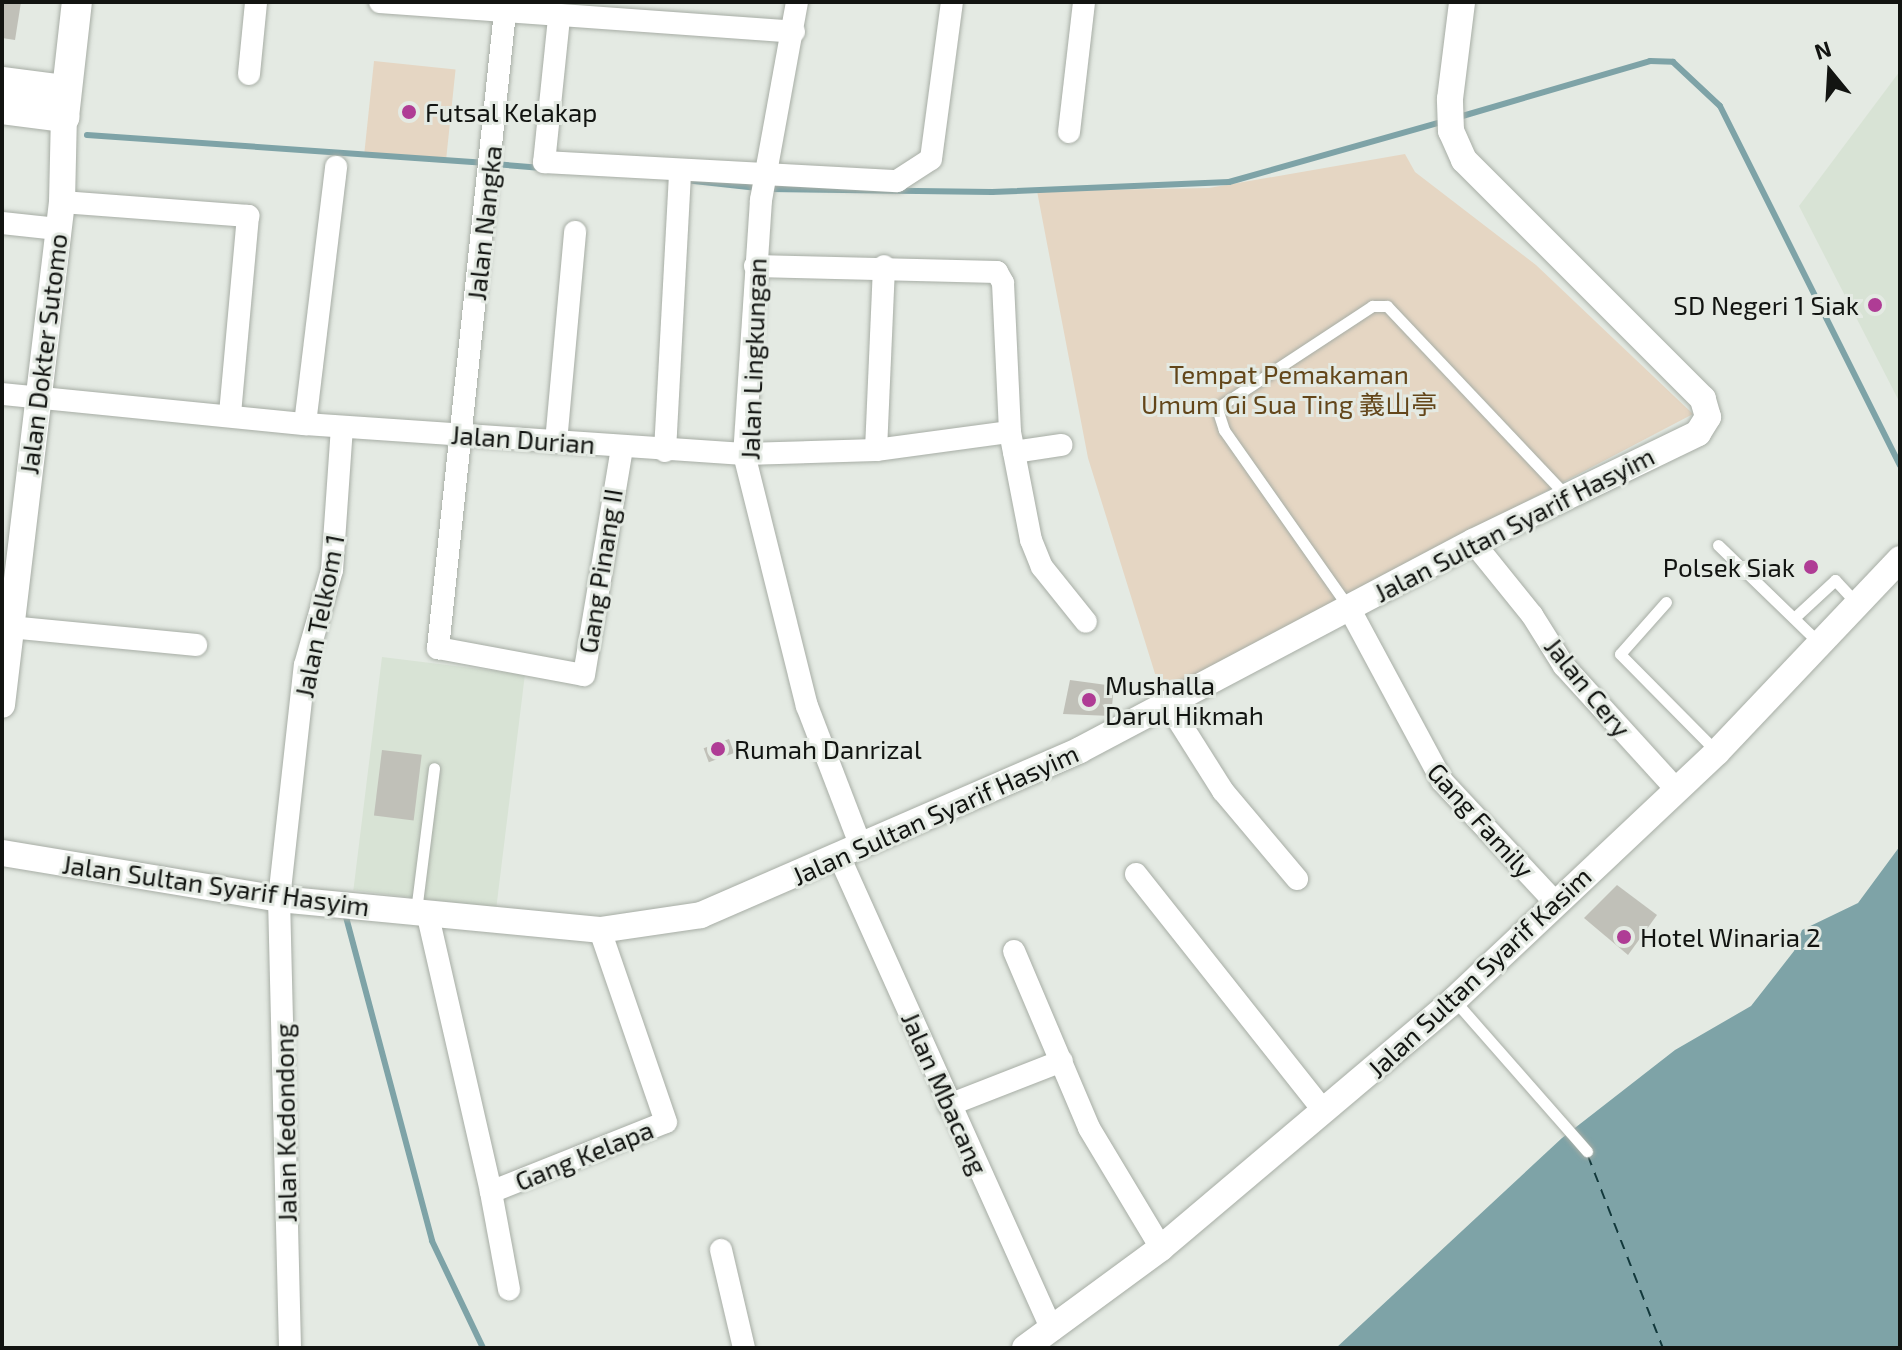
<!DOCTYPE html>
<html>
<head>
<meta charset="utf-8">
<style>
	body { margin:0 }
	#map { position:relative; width:1902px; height:1350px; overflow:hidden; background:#e4eae3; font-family:"Exo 2","Noto Sans SC",sans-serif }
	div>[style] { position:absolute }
	.built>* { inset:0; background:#d8e3d5; transform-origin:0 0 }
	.green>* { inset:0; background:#e5d6c3; transform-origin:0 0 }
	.water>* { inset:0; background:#7ea3a7 }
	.stream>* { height:6px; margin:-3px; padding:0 3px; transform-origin:3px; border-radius:3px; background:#7ea3a7 }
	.ferry>* { height:2px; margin-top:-1px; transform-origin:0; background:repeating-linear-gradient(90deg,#12383b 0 10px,transparent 0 18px) }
	.building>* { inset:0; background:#c0c0b8; transform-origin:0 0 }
	.roads { filter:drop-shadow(0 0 2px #a7ada5) drop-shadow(0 0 2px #a7ada5) }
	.service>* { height:11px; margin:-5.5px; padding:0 5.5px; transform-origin:5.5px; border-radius:5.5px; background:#fff }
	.minor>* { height:22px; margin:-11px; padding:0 11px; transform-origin:11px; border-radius:11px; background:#fff }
	.tertiary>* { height:26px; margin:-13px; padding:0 13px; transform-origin:13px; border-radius:13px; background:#fff }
	.secondary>* { height:30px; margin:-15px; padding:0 15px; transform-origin:15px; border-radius:15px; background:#fff }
	.dots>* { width:22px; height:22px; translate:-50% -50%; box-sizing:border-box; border:4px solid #e4eae3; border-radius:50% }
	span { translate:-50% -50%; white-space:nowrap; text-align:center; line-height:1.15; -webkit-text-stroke:6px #e4eae3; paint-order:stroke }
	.poi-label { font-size:26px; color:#121411 }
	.left { translate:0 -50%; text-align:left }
	.right { translate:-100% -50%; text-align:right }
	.street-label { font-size:26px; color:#121411 }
	.park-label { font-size:26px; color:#63461a }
	.frame { position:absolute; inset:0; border:4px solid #121411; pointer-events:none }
	.north { position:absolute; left:1790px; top:32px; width:80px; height:80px; -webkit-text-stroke:6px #e4eae3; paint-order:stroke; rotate:342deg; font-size:22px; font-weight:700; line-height:32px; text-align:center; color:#121411 }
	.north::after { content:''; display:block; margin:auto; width:28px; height:36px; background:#121411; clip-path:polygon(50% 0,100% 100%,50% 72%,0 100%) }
</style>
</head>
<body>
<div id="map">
	<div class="built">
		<div style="clip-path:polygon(1900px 71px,1900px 403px,1799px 206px)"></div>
		<div style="left:382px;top:657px;width:144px;height:235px;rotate:7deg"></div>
	</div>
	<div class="green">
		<div style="left:374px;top:61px;width:82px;height:94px;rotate:6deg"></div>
		<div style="clip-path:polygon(1405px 154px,1415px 172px,1536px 265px,1693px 414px,1161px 693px,1088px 458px,1037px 191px,1209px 188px)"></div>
	</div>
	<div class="water">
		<div style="clip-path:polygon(1900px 846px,1900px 1348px,1336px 1348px,1562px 1138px,1675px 1050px,1751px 1006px,1794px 951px,1802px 930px,1858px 903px)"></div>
	</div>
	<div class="stream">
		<div style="left:1459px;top:117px;width:199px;rotate:-16.3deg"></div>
		<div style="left:1650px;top:61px;width:23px;rotate:2deg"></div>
		<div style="left:1673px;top:62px;width:64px;rotate:43.1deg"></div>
		<div style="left:1720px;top:106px;width:402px;rotate:63.4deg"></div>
		<div style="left:87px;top:135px;width:397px;rotate:4deg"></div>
		<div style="left:494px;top:164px;width:48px;rotate:4.8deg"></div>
		<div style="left:685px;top:180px;width:73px;rotate:6.3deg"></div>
		<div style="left:769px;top:189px;width:223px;rotate:0.8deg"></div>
		<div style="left:992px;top:192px;width:237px;rotate:-2.4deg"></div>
		<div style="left:1229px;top:182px;width:223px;rotate:-15.8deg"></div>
		<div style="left:346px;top:917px;width:335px;rotate:75.1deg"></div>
		<div style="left:432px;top:1241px;width:119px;rotate:64.5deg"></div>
	</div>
	<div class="ferry">
		<div style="left:1588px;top:1156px;width:206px;rotate:68.7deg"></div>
	</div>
	<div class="building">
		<div style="clip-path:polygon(2px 2px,21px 2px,15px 40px,2px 38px)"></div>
		<div style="clip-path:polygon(1070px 680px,1114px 686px,1111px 716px,1063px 714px)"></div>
		<div style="left:729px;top:739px;width:15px;height:27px;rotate:70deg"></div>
		<div style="left:382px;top:750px;width:40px;height:66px;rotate:7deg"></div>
		<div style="clip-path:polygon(1617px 885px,1657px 915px,1628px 955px,1584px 918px)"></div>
	</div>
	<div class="roads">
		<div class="service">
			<div style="left:1718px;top:545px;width:142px;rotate:44.1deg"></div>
			<div style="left:1666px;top:602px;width:69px;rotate:131.5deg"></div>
			<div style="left:1620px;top:654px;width:138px;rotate:45.3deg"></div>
			<div style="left:1349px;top:608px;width:218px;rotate:-125.1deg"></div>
			<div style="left:1224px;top:430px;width:23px;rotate:-108deg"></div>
			<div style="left:1217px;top:408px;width:186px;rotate:-33.3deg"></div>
			<div style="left:1372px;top:306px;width:15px"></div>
			<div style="left:1387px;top:306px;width:260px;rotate:46.6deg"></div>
			<div style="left:1794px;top:618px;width:56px;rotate:-42.8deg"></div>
			<div style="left:1835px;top:580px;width:33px;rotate:47deg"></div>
			<div style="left:416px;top:911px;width:144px;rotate:-82.8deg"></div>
			<div style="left:1455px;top:1001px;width:200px;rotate:48.7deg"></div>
		</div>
		<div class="minor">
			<div style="left:380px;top:2px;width:415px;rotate:4.1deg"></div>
			<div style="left:797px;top:2px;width:201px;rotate:100.3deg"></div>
			<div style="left:761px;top:200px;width:255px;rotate:93.8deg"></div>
			<div style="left:744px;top:454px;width:260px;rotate:76deg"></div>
			<div style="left:807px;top:706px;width:151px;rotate:69deg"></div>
			<div style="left:505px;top:12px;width:640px;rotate:96.01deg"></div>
			<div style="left:438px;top:648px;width:148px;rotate:10.5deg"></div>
			<div style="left:584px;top:675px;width:231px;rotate:-80.5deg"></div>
			<div style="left:559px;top:18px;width:145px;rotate:95.9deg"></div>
			<div style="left:544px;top:162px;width:354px;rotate:3.1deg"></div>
			<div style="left:897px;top:181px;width:40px;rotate:-32.9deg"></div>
			<div style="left:931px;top:159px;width:158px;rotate:-82.4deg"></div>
			<div style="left:249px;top:74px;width:72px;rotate:-84.4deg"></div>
			<div style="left:1069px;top:132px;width:131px;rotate:-83.4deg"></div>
			<div style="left:62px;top:202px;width:187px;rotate:4.3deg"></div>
			<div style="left:248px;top:216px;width:200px;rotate:95.2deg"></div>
			<div style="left:2px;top:223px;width:56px;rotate:6.1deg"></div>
			<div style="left:755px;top:266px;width:242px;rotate:1.4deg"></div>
			<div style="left:997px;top:272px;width:13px;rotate:61deg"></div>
			<div style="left:1003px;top:283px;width:149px;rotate:87.3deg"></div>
			<div style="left:1010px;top:432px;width:110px;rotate:79deg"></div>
			<div style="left:1031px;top:540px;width:29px;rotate:68deg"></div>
			<div style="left:1042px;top:567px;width:70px;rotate:51.3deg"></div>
			<div style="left:2px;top:394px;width:304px;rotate:5.7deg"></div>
			<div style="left:305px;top:424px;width:440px;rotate:3.9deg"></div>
			<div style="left:744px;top:454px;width:132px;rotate:-1.7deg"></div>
			<div style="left:876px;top:450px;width:135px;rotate:-7.7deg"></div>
			<div style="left:305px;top:424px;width:259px;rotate:-83.1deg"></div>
			<div style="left:556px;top:442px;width:211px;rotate:-84.8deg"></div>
			<div style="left:876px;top:450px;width:184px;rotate:-87.5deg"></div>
			<div style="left:665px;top:451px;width:278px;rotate:-86.9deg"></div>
			<div style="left:1014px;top:452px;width:48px;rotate:-8.5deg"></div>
			<div style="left:1473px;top:542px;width:94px;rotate:51.1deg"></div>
			<div style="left:1532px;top:615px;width:60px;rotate:57.9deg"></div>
			<div style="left:1564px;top:666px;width:168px;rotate:47.7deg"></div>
			<div style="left:1349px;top:608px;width:196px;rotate:61.7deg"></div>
			<div style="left:1442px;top:781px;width:164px;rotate:47deg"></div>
			<div style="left:10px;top:627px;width:187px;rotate:5.5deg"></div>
			<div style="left:1168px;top:704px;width:103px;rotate:57.7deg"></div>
			<div style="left:1223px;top:791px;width:115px;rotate:49.9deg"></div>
			<div style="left:839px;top:856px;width:520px;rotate:65.8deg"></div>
			<div style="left:1136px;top:874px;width:303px;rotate:51.6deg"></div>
			<div style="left:427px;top:912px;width:287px;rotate:77.1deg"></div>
			<div style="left:491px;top:1192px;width:188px;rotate:-21.8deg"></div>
			<div style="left:666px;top:1122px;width:203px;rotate:-109deg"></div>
			<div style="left:1014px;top:951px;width:192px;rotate:67deg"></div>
			<div style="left:1089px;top:1128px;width:140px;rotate:59deg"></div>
			<div style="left:949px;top:1105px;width:121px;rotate:-21.3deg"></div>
			<div style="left:491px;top:1192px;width:99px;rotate:79.5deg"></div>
			<div style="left:721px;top:1250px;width:101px;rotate:76.8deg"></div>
			<div style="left:290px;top:1348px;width:449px;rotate:-91.4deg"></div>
			<div style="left:279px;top:899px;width:235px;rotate:-83.7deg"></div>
			<div style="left:305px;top:665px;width:99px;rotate:-74.1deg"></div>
			<div style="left:332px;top:570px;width:143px;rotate:-86deg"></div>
		</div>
		<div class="tertiary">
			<div style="left:2px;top:705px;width:507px;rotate:-83.2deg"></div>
			<div style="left:62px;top:202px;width:85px;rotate:-88.7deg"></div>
			<div style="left:2px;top:853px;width:281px;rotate:9.4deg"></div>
			<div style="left:279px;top:899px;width:322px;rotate:5.5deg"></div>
			<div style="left:600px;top:930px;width:102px;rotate:-8.4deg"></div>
			<div style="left:701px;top:915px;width:413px;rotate:-23.5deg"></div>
			<div style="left:1080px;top:750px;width:445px;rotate:-27.9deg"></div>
			<div style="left:1473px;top:542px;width:250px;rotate:-25.8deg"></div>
			<div style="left:1698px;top:433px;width:19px;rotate:-58deg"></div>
			<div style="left:1708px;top:417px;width:19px;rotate:-106deg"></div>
			<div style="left:1703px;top:399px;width:338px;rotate:-135deg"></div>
			<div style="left:1464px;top:160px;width:32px;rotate:-114deg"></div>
			<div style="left:1451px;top:131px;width:32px;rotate:-92deg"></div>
			<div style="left:1450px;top:99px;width:98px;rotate:-82.9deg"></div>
			<div style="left:1025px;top:1348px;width:169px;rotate:-36.3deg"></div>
			<div style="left:1161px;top:1248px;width:384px;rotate:-40.2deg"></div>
			<div style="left:1454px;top:1000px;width:361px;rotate:-43.3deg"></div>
			<div style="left:1717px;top:752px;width:266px;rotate:-46.5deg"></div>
		</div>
		<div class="secondary">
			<div style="left:2px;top:82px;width:64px;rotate:7.2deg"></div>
			<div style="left:2px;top:109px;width:63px;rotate:7.4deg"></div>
			<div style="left:64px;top:117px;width:116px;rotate:-83.6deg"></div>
		</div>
	</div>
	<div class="dots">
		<div style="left:409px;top:112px;background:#af3c95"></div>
		<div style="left:1875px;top:305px;background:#af3c95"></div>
		<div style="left:1811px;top:567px;background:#af3c95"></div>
		<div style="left:1089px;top:700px;background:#af3c95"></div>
		<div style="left:718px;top:749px;background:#af3c95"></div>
		<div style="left:1624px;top:937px;background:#af3c95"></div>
	</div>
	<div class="poi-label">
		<span class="left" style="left:425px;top:112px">Futsal Kelakap</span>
		<span class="right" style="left:1859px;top:305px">SD Negeri 1 Siak</span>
		<span class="right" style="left:1795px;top:567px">Polsek Siak</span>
		<span class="left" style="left:1105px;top:700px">Mushalla<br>Darul Hikmah</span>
		<span class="left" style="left:734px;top:749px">Rumah Danrizal</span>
		<span class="left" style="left:1640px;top:937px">Hotel Winaria 2</span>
	</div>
	<div class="street-label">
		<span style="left:484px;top:223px;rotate:-84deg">Jalan Nangka</span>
		<span style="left:43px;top:354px;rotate:-83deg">Jalan Dokter Sutomo</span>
		<span style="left:753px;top:359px;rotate:-88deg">Jalan Lingkungan</span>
		<span style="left:523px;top:439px;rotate:4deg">Jalan Durian</span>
		<span style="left:1514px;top:524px;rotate:-27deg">Jalan Sultan Syarif Hasyim</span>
		<span style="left:600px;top:571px;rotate:-81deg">Gang Pinang II</span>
		<span style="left:319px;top:616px;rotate:-79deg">Jalan Telkom 1</span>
		<span style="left:1588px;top:687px;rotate:51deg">Jalan Cery</span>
		<span style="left:935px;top:814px;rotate:-24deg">Jalan Sultan Syarif Hasyim</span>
		<span style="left:1481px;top:820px;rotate:48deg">Gang Family</span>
		<span style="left:216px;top:885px;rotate:8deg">Jalan Sultan Syarif Hasyim</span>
		<span style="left:1479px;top:972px;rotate:-43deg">Jalan Sultan Syarif Kasim</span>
		<span style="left:945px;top:1093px;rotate:66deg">Jalan Mbacang</span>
		<span style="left:285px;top:1123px;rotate:-91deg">Jalan Kedondong</span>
		<span style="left:584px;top:1155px;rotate:-22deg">Gang Kelapa</span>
	</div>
	<div class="park-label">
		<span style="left:1289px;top:389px">Tempat Pemakaman<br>Umum Gi Sua Ting 義山亭</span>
	</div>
	<div class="frame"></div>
	<div class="north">N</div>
</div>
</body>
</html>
